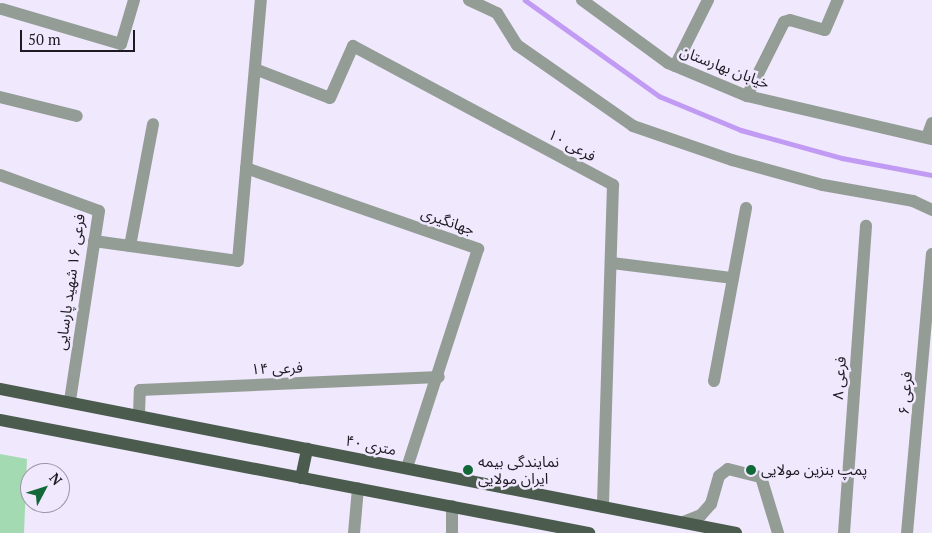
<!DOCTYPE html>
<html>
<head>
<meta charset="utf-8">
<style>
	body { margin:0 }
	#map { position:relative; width:932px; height:533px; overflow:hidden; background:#f0e8fd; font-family:"PT Serif","Noto Sans Arabic",serif }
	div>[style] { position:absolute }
	.green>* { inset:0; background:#a3dab2 }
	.stream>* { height:4.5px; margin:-2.25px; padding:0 2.25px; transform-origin:2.25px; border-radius:2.25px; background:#c19bf3 }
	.minor>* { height:12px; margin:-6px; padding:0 6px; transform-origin:6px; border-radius:6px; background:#939d96 }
	.major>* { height:12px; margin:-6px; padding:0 6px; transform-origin:6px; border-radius:6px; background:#4b5c4f }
	.dots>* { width:14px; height:14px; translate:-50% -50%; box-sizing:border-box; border:2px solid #f0e8fd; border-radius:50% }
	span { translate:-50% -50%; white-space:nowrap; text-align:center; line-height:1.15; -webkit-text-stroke:5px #f0e8fd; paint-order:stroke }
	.street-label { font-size:15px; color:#1e1a23 }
	.poi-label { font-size:15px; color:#1e1a23 }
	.left { translate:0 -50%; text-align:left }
	.north { position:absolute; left:20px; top:463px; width:50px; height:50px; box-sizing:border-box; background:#f0e8fd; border:1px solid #9c96a6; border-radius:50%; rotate:50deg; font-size:14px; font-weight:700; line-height:20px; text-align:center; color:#1e1a23 }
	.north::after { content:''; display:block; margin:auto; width:18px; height:22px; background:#136839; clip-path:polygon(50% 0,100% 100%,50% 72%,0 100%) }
	.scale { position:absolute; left:20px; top:30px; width:115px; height:22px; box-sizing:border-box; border:2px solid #1e1a23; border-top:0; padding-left:6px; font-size:15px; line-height:18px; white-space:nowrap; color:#1e1a23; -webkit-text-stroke:4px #f0e8fd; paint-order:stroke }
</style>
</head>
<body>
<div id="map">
	<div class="green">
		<div style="clip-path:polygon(0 454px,27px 459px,24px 533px,0 533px)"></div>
	</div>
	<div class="stream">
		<div style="left:525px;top:0;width:165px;rotate:35.6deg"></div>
		<div style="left:659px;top:96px;width:89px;rotate:22.5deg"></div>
		<div style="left:741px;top:130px;width:105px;rotate:15.5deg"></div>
		<div style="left:842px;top:158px;width:92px;rotate:10.7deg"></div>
	</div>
	<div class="minor">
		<div style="left:469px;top:0;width:31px;rotate:25deg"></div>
		<div style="left:497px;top:13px;width:38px;rotate:58deg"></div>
		<div style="left:517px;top:45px;width:141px;rotate:34.9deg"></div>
		<div style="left:633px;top:126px;width:105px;rotate:19deg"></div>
		<div style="left:732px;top:160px;width:94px;rotate:15.4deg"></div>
		<div style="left:823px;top:185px;width:91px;rotate:10.1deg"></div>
		<div style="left:913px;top:201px;width:21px;rotate:25deg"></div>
		<div style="left:582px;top:0;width:107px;rotate:36.2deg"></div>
		<div style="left:668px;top:63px;width:86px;rotate:22.7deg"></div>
		<div style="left:747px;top:96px;width:190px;rotate:13.1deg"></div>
		<div style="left:2px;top:9px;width:124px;rotate:16.4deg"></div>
		<div style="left:121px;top:44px;width:46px;rotate:-73.5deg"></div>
		<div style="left:675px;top:66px;width:74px;rotate:-63.4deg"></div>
		<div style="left:255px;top:69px;width:80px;rotate:21.1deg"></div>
		<div style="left:330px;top:98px;width:57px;rotate:-66.1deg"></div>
		<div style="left:353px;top:46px;width:295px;rotate:28.1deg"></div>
		<div style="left:613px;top:185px;width:322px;rotate:91.8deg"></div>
		<div style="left:747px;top:96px;width:83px;rotate:-63.4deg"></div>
		<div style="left:784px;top:22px;width:6px;rotate:-18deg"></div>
		<div style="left:790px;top:20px;width:36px;rotate:16deg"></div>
		<div style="left:825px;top:30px;width:33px;rotate:-67deg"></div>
		<div style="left:0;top:97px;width:79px;rotate:13.9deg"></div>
		<div style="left:927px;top:137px;width:15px;rotate:-70deg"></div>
		<div style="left:246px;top:168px;width:246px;rotate:19.2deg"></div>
		<div style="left:478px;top:249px;width:230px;rotate:108deg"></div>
		<div style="left:0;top:175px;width:105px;rotate:20deg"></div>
		<div style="left:99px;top:211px;width:192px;rotate:98.7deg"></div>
		<div style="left:94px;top:241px;width:145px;rotate:7.9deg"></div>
		<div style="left:238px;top:261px;width:262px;rotate:-85deg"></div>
		<div style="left:130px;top:246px;width:124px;rotate:-79.3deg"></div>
		<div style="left:612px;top:263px;width:122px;rotate:7.1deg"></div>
		<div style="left:714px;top:381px;width:176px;rotate:-79.5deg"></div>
		<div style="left:139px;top:414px;width:24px;rotate:-88deg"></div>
		<div style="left:140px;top:390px;width:299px;rotate:-2.5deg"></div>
		<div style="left:683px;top:522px;width:19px;rotate:-21deg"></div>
		<div style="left:701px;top:515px;width:15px;rotate:-48deg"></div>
		<div style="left:711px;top:504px;width:29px;rotate:-74deg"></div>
		<div style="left:719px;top:476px;width:11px;rotate:-38deg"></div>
		<div style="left:728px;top:469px;width:34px;rotate:14deg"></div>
		<div style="left:761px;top:477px;width:59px;rotate:73.1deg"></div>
		<div style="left:354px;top:533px;width:45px;rotate:-84.9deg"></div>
		<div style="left:452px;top:533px;width:27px;rotate:-90deg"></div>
		<div style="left:844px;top:533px;width:308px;rotate:-85.9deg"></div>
		<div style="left:907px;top:533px;width:280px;rotate:-84.9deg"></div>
	</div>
	<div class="major">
		<div style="left:0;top:389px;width:750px;rotate:11.07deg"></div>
		<div style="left:0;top:420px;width:600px;rotate:10.86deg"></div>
		<div style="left:301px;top:478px;width:30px;rotate:-78deg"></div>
	</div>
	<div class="dots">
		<div style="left:468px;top:470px;background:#136839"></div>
		<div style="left:751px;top:470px;background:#136839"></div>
	</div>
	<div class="street-label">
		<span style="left:725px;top:67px;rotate:21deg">خیابان بهارستان</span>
		<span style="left:572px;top:145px;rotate:28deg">فرعی ۱۰</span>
		<span style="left:448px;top:221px;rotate:19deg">جهانگیری</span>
		<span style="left:70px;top:282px;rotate:-82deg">فرعی ۱۶ شهید پارسایی</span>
		<span style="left:277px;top:368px;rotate:-2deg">فرعی ۱۴</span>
		<span style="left:839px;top:378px;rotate:-86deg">فرعی ۸</span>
		<span style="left:905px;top:393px;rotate:-86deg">فرعی ۶</span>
		<span style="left:371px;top:445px;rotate:11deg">۴۰ متری</span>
	</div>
	<div class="poi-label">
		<span class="left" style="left:478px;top:470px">نمایندگی بیمه<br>ایران مولایی</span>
		<span class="left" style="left:761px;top:470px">پمپ بنزین مولایی</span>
	</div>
	<div class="north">N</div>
	<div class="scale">50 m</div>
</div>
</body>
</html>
